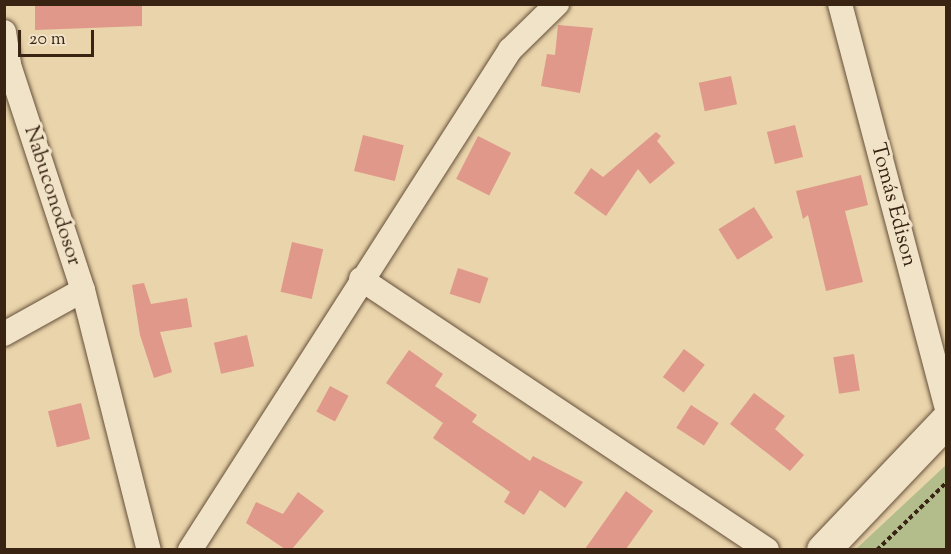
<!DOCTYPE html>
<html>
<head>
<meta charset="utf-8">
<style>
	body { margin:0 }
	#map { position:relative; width:951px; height:554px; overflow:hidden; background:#ead4ab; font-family:"Sorts Mill Goudy",serif }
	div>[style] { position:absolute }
	.green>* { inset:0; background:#b3bd8c }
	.building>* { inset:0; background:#df9889; transform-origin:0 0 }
	.path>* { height:4px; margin-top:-2px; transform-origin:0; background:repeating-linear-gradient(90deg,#392414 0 4.5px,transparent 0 7.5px) }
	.roads { filter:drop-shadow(0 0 2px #65503a) drop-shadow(0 0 2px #65503a) }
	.street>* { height:24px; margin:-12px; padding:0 12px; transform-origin:12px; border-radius:12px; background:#f1e3c8 }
	.secondary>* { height:33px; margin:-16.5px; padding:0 16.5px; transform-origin:16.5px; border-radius:16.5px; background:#f1e3c8 }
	span { translate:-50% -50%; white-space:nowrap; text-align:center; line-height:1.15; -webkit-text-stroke:6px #f1e3c8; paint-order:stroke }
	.street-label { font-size:21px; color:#392414 }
	.frame { position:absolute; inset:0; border:6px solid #392414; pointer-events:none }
	.scale { position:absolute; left:18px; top:30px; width:76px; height:27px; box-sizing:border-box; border:3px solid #392414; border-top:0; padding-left:8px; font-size:18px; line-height:21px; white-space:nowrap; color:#392414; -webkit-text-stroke:4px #f1e3c8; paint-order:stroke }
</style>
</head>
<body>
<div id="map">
	<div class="green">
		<div style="clip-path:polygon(946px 465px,946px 549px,856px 549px)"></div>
	</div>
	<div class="building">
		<div style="clip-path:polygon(35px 4px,142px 4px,142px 26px,35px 30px)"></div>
		<div style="clip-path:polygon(558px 25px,593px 28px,580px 93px,541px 86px,547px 54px,555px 55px)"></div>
		<div style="left:731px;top:76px;width:29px;height:33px;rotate:78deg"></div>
		<div style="left:795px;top:125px;width:33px;height:29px;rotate:76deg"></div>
		<div style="clip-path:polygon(656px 132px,661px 136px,657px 141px,675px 163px,650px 184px,638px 169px,606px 216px,574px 193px,591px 168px,603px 177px)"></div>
		<div style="left:363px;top:135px;width:42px;height:37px;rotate:14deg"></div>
		<div style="left:478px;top:136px;width:37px;height:48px;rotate:27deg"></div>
		<div style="clip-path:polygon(861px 175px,868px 205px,845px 211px,863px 282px,826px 291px,808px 215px,803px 219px,796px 191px)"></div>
		<div style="left:754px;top:207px;width:36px;height:42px;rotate:58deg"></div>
		<div style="left:292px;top:242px;width:32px;height:51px;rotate:13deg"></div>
		<div style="left:458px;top:268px;width:32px;height:27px;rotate:18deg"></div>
		<div style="clip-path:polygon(144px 283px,151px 304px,187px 298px,192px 327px,160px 332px,172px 372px,154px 378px,140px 335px,132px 285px)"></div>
		<div style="left:247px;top:335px;width:32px;height:34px;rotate:77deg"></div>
		<div style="left:684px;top:349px;width:26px;height:35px;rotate:37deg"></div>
		<div style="clip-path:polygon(409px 350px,443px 374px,435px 386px,477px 415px,472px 422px,530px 461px,533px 456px,583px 482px,565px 508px,540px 490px,524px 515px,504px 502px,510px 492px,433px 438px,443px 423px,386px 383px)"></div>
		<div style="left:854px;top:354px;width:37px;height:21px;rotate:81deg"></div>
		<div style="left:330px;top:386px;width:21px;height:29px;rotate:28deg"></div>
		<div style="clip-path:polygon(754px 393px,785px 416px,775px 429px,804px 455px,790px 471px,730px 424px)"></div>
		<div style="left:81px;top:403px;width:37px;height:34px;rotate:76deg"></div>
		<div style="left:691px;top:405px;width:33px;height:27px;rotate:33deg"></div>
		<div style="clip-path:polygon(626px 491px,653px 511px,626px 549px,585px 549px)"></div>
		<div style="clip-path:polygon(298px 492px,324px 511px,292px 549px,285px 549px,246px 523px,256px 502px,283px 514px)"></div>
	</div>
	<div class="path">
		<div style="left:877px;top:550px;width:96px;rotate:-44.2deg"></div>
	</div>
	<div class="roads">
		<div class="street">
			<div style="left:840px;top:4px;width:415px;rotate:75.2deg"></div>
			<div style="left:4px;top:32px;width:33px;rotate:81deg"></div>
			<div style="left:9px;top:65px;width:237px;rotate:71.8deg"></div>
			<div style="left:83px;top:290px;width:268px;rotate:75.8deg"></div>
			<div style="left:361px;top:279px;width:488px;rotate:33.7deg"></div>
			<div style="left:4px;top:334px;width:90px;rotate:-29.1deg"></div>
			<div style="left:190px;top:550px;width:594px;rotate:-57.38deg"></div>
			<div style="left:510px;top:50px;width:66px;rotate:-44.4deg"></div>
		</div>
		<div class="secondary">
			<div style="left:823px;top:550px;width:178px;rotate:-46.4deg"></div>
		</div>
	</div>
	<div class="street-label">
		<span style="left:52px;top:196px;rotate:72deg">Nabuconodosor</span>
		<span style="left:893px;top:205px;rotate:75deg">Tomás Edison</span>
	</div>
	<div class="frame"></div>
	<div class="scale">20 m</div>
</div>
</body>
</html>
